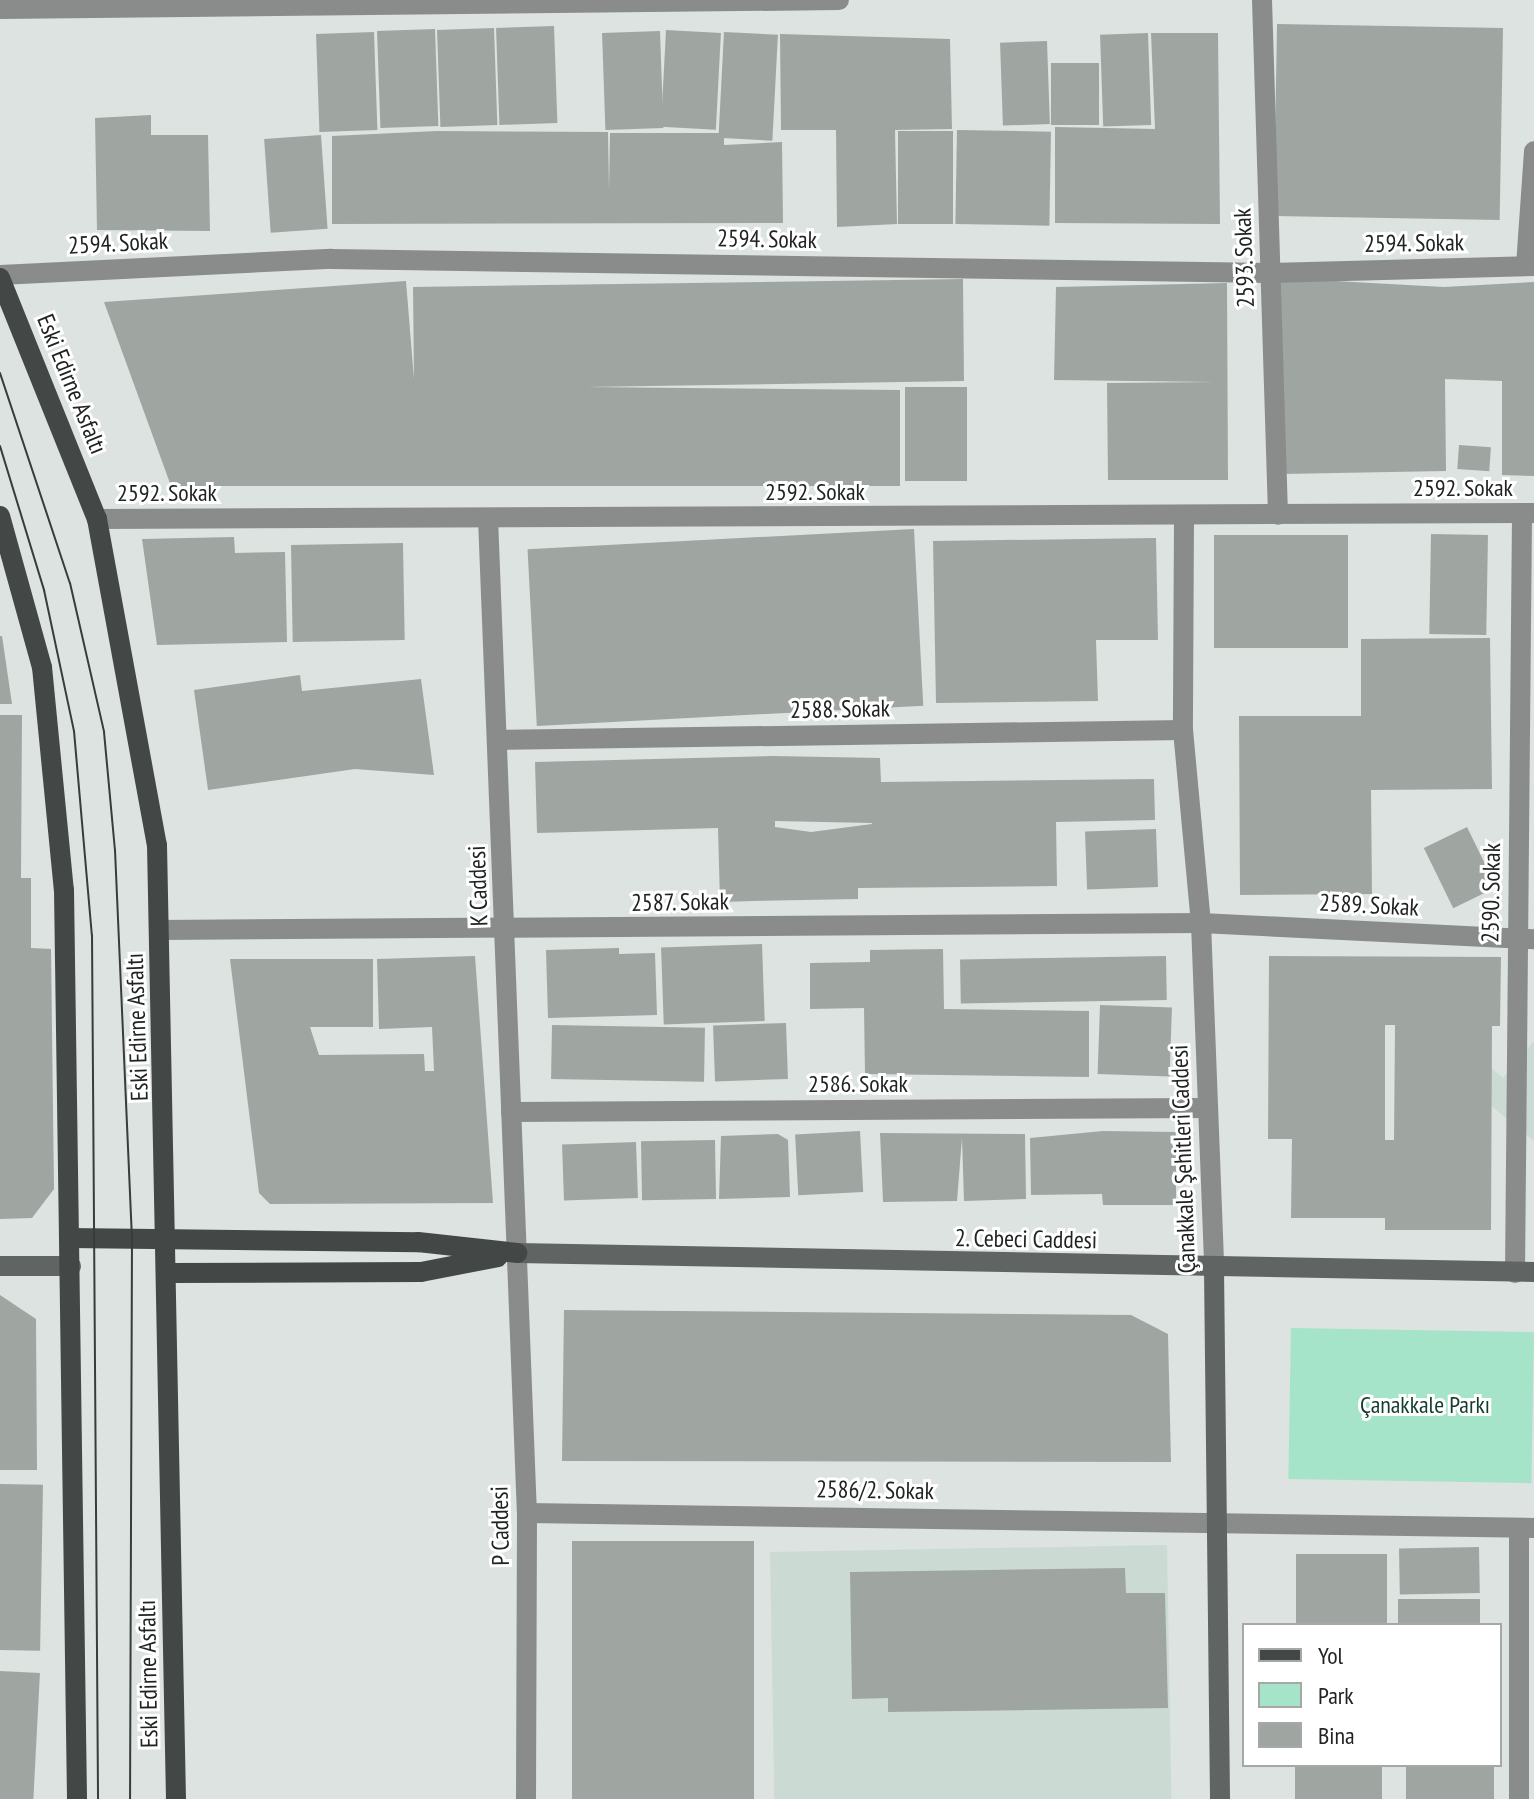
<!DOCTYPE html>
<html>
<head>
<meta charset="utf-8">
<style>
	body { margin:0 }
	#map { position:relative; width:1534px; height:1799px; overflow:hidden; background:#dce3e0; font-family:"PT Sans Narrow",sans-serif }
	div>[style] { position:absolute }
	.built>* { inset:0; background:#cbdbd3; transform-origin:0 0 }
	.green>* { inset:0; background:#a5e4c8; transform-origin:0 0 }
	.building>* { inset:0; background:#9fa6a2; transform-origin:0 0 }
	.street>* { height:20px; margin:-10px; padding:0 10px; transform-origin:10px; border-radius:10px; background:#898c8b }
	.secondary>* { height:20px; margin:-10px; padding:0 10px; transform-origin:10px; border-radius:10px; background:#606462 }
	.primary>* { height:20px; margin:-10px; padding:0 10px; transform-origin:10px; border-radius:10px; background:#434846 }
	.tram>* { height:2px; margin:-1px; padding:0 1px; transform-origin:1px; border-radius:1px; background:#393c3b }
	span { translate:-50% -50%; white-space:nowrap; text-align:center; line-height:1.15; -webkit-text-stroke:6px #fff; paint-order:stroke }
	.street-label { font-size:24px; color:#202322 }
	.park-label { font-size:24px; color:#133c2c }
	.legend { position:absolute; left:1242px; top:1623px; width:260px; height:144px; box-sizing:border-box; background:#fff; border:2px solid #a6a7a7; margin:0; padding:10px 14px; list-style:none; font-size:24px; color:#202322 }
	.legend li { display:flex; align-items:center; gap:16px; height:40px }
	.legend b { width:40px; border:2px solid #a6a7a7 }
</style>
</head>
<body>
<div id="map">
	<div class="built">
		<div style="clip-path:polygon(1534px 1041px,1534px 1141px,1442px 1065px,1461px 1043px,1503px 1078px)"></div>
		<div style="left:1167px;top:1545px;width:254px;height:397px;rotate:89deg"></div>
	</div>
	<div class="green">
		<div style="left:1291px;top:1328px;width:243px;height:151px;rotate:1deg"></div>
	</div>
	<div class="building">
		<div style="left:554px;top:26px;width:97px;height:58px;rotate:88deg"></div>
		<div style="left:494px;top:28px;width:97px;height:57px;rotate:88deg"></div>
		<div style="left:1503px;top:28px;width:192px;height:226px;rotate:91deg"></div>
		<div style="left:435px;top:29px;width:97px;height:58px;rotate:88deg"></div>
		<div style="left:666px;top:30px;width:55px;height:97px;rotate:3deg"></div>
		<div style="left:660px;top:31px;width:97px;height:58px;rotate:88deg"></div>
		<div style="left:374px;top:32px;width:98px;height:58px;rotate:88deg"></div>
		<div style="left:724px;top:32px;width:54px;height:106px;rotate:3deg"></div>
		<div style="left:1148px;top:33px;width:92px;height:48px;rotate:88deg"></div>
		<div style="clip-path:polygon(1151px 33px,1218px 33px,1220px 224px,1055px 223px,1055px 127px,1155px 129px)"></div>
		<div style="clip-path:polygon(780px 34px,950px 39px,952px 129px,895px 130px,897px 224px,837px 227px,836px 130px,781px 130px)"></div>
		<div style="left:1047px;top:41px;width:83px;height:47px;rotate:88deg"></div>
		<div style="left:1051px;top:63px;width:48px;height:62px"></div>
		<div style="clip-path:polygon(151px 115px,151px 135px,208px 135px,210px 231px,97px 230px,95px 118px)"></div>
		<div style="left:957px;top:130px;width:94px;height:94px;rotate:1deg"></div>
		<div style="clip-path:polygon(437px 131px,608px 132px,609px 190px,610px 133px,724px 133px,724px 145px,782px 142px,783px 223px,332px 224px,332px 136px)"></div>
		<div style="left:953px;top:131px;width:93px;height:55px;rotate:90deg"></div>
		<div style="left:321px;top:135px;width:94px;height:57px;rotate:86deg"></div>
		<div style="clip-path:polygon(1280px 278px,1444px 287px,1534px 282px,1534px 476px,1502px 475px,1502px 381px,1445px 379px,1446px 471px,1282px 474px)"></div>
		<div style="clip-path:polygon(963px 279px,964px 381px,586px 387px,900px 390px,900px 486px,171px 486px,104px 302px,406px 281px,414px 379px,413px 287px)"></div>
		<div style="clip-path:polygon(1227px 283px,1228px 480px,1108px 480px,1107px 383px,1215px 382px,1054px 380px,1056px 287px)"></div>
		<div style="left:905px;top:387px;width:62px;height:94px"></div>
		<div style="left:1459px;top:445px;width:32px;height:24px;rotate:4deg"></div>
		<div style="left:914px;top:529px;width:177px;height:387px;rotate:87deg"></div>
		<div style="left:1431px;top:534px;width:57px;height:100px;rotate:1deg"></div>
		<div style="left:1214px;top:535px;width:134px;height:113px"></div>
		<div style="clip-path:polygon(234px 537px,235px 553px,285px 552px,287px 642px,157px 645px,142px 539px)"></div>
		<div style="clip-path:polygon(1156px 538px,1158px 640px,1096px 640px,1098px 701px,936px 703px,933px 541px)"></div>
		<div style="left:403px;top:543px;width:97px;height:112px;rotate:89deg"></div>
		<div style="clip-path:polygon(0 636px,2px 636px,12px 704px,0 704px)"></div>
		<div style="clip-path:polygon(1490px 638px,1492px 789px,1371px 790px,1372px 894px,1240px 895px,1239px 716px,1361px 716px,1361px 639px)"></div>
		<div style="clip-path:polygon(300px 675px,302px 691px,421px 679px,434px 775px,355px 769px,208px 790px,194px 690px)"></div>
		<div style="clip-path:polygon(0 715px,22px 715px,21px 878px,31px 878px,31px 948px,51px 949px,54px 1189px,32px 1218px,0 1219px)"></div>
		<div style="clip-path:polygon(evenodd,773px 756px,880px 758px,881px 782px,1154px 779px,1155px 820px,1056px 822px,1057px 886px,858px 888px,858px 899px,754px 901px,720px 902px,718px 828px,537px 833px,535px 762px,773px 756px,775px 821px,872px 823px,872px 824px,811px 832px,775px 827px,775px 821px)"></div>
		<div style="left:1467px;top:827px;width:67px;height:48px;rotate:64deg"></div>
		<div style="left:1156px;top:829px;width:58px;height:71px;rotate:88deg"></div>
		<div style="left:762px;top:944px;width:77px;height:101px;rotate:88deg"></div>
		<div style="clip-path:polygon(619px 948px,619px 954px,655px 953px,657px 1015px,548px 1018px,546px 950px)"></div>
		<div style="clip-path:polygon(943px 949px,944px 1009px,1089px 1011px,1089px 1077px,865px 1074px,864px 1008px,810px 1009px,810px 963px,870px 962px,870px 950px)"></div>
		<div style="clip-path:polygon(475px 956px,493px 1203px,270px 1204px,259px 1193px,230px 959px,373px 959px,373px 1027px,310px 1027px,319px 1055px,424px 1054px,425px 1071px,434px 1071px,432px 1027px,379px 1029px,377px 959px)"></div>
		<div style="left:1166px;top:956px;width:44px;height:206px;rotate:89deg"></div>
		<div style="clip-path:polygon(evenodd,1269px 956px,1501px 957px,1500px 1026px,1492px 1026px,1491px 1230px,1385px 1230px,1385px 1218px,1291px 1218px,1292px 1139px,1268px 1139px,1269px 956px,1385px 1025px,1395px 1025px,1394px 1140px,1385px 1140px,1385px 1025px)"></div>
		<div style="left:1100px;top:1005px;width:72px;height:69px;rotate:2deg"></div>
		<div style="left:786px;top:1023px;width:56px;height:73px;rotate:88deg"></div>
		<div style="left:552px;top:1025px;width:153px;height:54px;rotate:1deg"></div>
		<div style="left:860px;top:1131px;width:61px;height:65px;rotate:87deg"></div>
		<div style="clip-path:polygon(1103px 1131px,1176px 1132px,1176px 1205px,1103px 1205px,1102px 1194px,1031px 1195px,1030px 1138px)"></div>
		<div style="clip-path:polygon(880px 1133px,1025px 1134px,1026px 1199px,964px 1201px,962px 1138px,957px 1201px,883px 1202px)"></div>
		<div style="clip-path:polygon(778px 1134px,788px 1140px,790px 1197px,719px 1199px,721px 1136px)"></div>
		<div style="left:715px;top:1140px;width:59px;height:74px;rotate:89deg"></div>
		<div style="left:636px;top:1142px;width:56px;height:74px;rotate:88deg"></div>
		<div style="clip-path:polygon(0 1295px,36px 1319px,37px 1470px,0 1470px)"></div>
		<div style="clip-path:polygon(564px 1310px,1131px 1315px,1168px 1334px,1171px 1462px,562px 1461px)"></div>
		<div style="left:0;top:1484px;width:43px;height:166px;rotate:1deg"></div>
		<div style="left:572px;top:1541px;width:182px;height:258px"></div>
		<div style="left:1479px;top:1547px;width:46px;height:80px;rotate:89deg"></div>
		<div style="left:1296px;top:1554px;width:91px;height:71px"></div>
		<div style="clip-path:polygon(1125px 1568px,1126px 1593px,1165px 1593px,1168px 1708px,888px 1712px,888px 1698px,852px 1699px,850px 1572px)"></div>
		<div style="left:1398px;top:1599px;width:82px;height:26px"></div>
		<div style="left:0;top:1671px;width:40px;height:128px;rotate:3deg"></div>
		<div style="left:1295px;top:1765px;width:87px;height:34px"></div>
		<div style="left:1406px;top:1765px;width:88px;height:35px"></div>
	</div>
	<div class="street">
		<div style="left:1262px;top:0;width:515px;rotate:88.22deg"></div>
		<div style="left:0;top:9px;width:839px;rotate:-0.61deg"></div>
		<div style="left:1526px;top:266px;width:115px;rotate:-86deg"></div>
		<div style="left:0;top:275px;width:332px;rotate:-2.8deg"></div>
		<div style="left:332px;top:259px;width:938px;rotate:0.86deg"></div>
		<div style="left:1270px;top:273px;width:264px;rotate:-1.5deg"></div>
		<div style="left:488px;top:518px;width:996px;rotate:87.76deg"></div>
		<div style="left:527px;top:1513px;width:286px;rotate:90.2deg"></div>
		<div style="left:1184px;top:518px;width:212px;rotate:90.3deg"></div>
		<div style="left:1183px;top:730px;width:194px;rotate:84.7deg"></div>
		<div style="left:1201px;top:923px;width:346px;rotate:87.8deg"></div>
		<div style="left:97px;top:519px;width:1437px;rotate:-0.24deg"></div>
		<div style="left:498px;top:740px;width:685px;rotate:-0.84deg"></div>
		<div style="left:160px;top:930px;width:1041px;rotate:-0.39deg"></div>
		<div style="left:1201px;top:923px;width:333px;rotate:2.8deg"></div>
		<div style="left:511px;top:1112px;width:695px;rotate:-0.33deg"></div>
		<div style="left:1515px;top:1273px;width:760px;rotate:-89.47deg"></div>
		<div style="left:527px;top:1513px;width:1007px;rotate:0.85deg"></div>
		<div style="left:1519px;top:1528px;width:271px;rotate:90deg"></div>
	</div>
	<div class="secondary">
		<div style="left:517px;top:1253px;width:1017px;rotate:1.07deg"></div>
		<div style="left:0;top:1266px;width:71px"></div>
		<div style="left:1214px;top:1269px;width:530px;rotate:89.35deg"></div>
	</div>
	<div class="primary">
		<div style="left:0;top:278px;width:260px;rotate:68.1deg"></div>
		<div style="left:97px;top:519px;width:331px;rotate:79.6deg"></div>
		<div style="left:157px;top:845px;width:954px;rotate:88.86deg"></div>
		<div style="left:0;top:516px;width:157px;rotate:74.5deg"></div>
		<div style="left:42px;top:667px;width:224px;rotate:84.4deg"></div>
		<div style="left:64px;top:890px;width:909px;rotate:89.18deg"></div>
		<div style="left:70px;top:1238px;width:348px;rotate:0.7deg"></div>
		<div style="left:418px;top:1242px;width:100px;rotate:6.3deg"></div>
		<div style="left:170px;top:1273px;width:251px;rotate:-0.2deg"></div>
		<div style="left:421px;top:1272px;width:78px;rotate:-11deg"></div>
	</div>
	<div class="tram">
		<div style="left:0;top:373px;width:221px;rotate:71.6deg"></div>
		<div style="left:70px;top:583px;width:153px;rotate:77.1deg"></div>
		<div style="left:104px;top:732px;width:119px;rotate:84.7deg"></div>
		<div style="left:115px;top:850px;width:389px;rotate:87.5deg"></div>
		<div style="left:132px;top:1239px;width:560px;rotate:90.2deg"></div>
		<div style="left:0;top:446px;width:151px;rotate:73deg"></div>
		<div style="left:44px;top:590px;width:144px;rotate:78deg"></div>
		<div style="left:74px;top:731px;width:205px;rotate:85deg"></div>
		<div style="left:92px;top:935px;width:864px;rotate:89.6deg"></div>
	</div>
	<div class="street-label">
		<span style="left:767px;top:239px;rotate:1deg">2594. Sokak</span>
		<span style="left:118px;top:243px;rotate:-3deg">2594. Sokak</span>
		<span style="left:1414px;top:243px;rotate:-1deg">2594. Sokak</span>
		<span style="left:1244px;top:258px;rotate:-92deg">2593. Sokak</span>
		<span style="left:72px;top:384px;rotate:68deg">Eski Edirne Asfaltı</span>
		<span style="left:1463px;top:488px">2592. Sokak</span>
		<span style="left:815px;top:492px">2592. Sokak</span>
		<span style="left:167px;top:493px">2592. Sokak</span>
		<span style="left:840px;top:709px;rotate:-1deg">2588. Sokak</span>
		<span style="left:478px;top:886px;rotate:-92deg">K Caddesi</span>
		<span style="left:1491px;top:893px;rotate:-89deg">2590. Sokak</span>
		<span style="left:680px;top:902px;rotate:-1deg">2587. Sokak</span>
		<span style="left:1369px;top:905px;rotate:3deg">2589. Sokak</span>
		<span style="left:137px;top:1027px;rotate:-92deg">Eski Edirne Asfaltı</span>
		<span style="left:858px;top:1084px">2586. Sokak</span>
		<span style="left:1183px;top:1159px;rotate:-92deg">Çanakkale Şehitleri Caddesi</span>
		<span style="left:1026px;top:1239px;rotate:1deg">2. Cebeci Caddesi</span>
		<span style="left:875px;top:1490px;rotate:1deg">2586/2. Sokak</span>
		<span style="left:500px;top:1526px;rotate:-91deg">P Caddesi</span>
		<span style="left:148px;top:1674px;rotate:-91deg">Eski Edirne Asfaltı</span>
	</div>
	<div class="park-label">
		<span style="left:1425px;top:1405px">Çanakkale Parkı</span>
	</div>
	<ul class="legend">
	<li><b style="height:10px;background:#434846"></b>Yol</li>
	<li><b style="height:22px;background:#a5e4c8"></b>Park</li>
	<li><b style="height:22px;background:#9fa6a2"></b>Bina</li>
	</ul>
</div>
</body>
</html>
